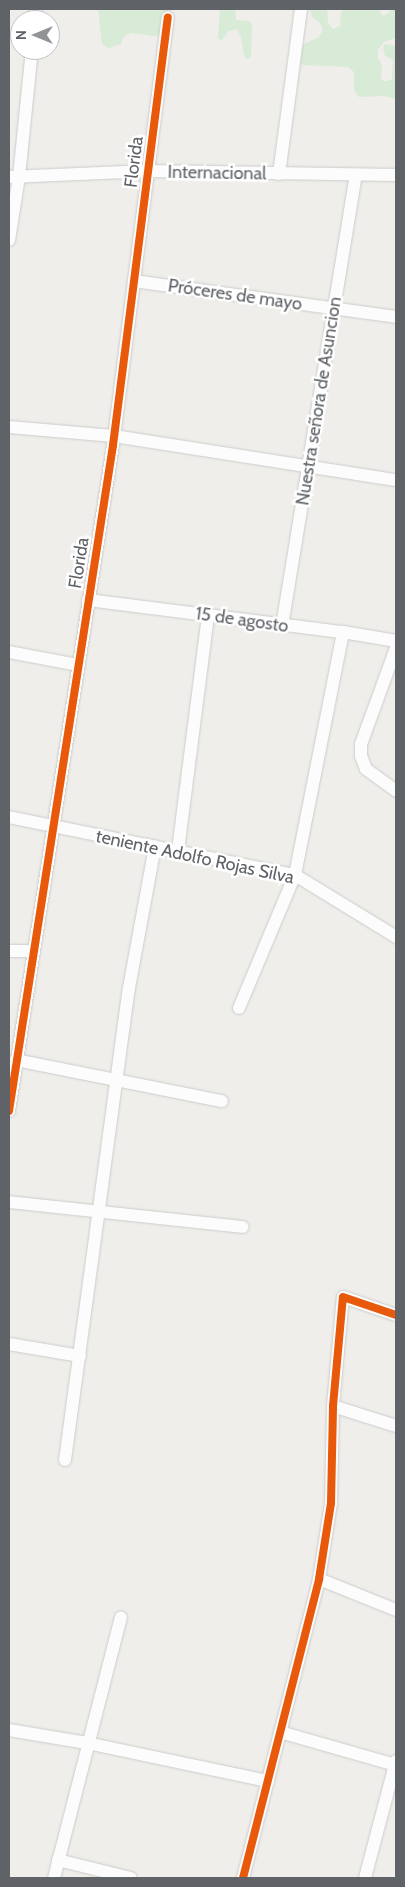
<!DOCTYPE html>
<html>
<head>
<meta charset="utf-8">
<style>
	body { margin:0 }
	#map { position:relative; width:405px; height:1887px; overflow:hidden; background:#efeeea; font-family:Cabin,sans-serif }
	div>[style] { position:absolute }
	.green>* { inset:0; background:#d8ebd6 }
	.roads { filter:drop-shadow(0 0 1px #cbcccc) drop-shadow(0 0 1px #cbcccc) }
	.minor>* { height:12px; margin:-6px; padding:0 6px; transform-origin:6px; border-radius:6px; background:#fdfcfc }
	.cycleway>* { height:8px; margin:-4px; padding:0 4px; transform-origin:4px; border-radius:4px; background:#e8590c }
	span { translate:-50% -50%; white-space:nowrap; text-align:center; line-height:1.15; -webkit-text-stroke:5px #fff; paint-order:stroke }
	.street-label { font-size:18px; color:#5f6368 }
	.frame { position:absolute; inset:0; border:10px solid #5f6368; pointer-events:none }
	.north { position:absolute; left:10px; top:10px; width:50px; height:50px; box-sizing:border-box; background:#fff; border:1px solid #bfc1c3; border-radius:50%; rotate:270deg; font-size:14px; font-weight:700; line-height:20px; text-align:center; color:#5f6368 }
	.north::after { content:''; display:block; margin:auto; width:18px; height:22px; background:#919496; clip-path:polygon(50% 0,100% 100%,50% 72%,0 100%) }
</style>
</head>
<body>
<div id="map">
	<div class="green">
		<div style="clip-path:polygon(98px 9px,168px 9px,161px 35px,153px 36px,132px 33px,124px 36px,121px 44px,109px 48px,102px 44px)"></div>
		<div style="clip-path:polygon(220px 9px,235px 9px,236px 20px,249px 21px,252px 25px,251px 57px,247px 59px,244px 56px,241px 37px,237px 29px,229px 31px,221px 41px,218px 38px)"></div>
		<div style="clip-path:polygon(310px 9px,327px 9px,328px 23px,333px 29px,340px 26px,341px 12px,346px 9px,379px 9px,382px 15px,386px 15px,392px 9px,396px 9px,396px 38px,384px 42px,378px 49px,378px 58px,382px 65px,381px 77px,383px 81px,387px 81px,392px 79px,393px 60px,385px 56px,383px 48px,385px 44px,396px 46px,396px 99px,384px 96px,359px 97px,354px 90px,354px 72px,348px 67px,303px 65px,296px 59px,302px 45px,319px 37px,323px 30px,319px 22px,312px 17px)"></div>
	</div>
	<div class="roads">
		<div class="minor">
			<div style="left:35px;top:20px;width:11px;rotate:-85deg"></div>
			<div style="left:279px;top:174px;width:166px;rotate:-82.4deg"></div>
			<div style="left:9px;top:177px;width:139px;rotate:-2.5deg"></div>
			<div style="left:148px;top:171px;width:248px;rotate:0.9deg"></div>
			<div style="left:9px;top:240px;width:64px;rotate:-81deg"></div>
			<div style="left:19px;top:177px;width:128px;rotate:-84.2deg"></div>
			<div style="left:134px;top:281px;width:264px;rotate:7.8deg"></div>
			<div style="left:9px;top:427px;width:105px;rotate:4.9deg"></div>
			<div style="left:114px;top:436px;width:285px;rotate:8.9deg"></div>
			<div style="left:88px;top:600px;width:257px;rotate:7.2deg"></div>
			<div style="left:343px;top:632px;width:54px;rotate:9.6deg"></div>
			<div style="left:282px;top:626px;width:456px;rotate:-80.7deg"></div>
			<div style="left:396px;top:648px;width:102px;rotate:110deg"></div>
			<div style="left:361px;top:744px;width:12px;rotate:90deg"></div>
			<div style="left:361px;top:756px;width:14px;rotate:69deg"></div>
			<div style="left:366px;top:769px;width:37px;rotate:36deg"></div>
			<div style="left:9px;top:652px;width:70px;rotate:10.7deg"></div>
			<div style="left:9px;top:817px;width:292px;rotate:11.5deg"></div>
			<div style="left:295px;top:875px;width:119px;rotate:31.5deg"></div>
			<div style="left:178px;top:850px;width:237px;rotate:-82.7deg"></div>
			<div style="left:9px;top:951px;width:24px"></div>
			<div style="left:239px;top:1008px;width:144px;rotate:-67.2deg"></div>
			<div style="left:295px;top:875px;width:248px;rotate:-78.8deg"></div>
			<div style="left:16px;top:1060px;width:210px;rotate:11.3deg"></div>
			<div style="left:9px;top:1111px;width:674px;rotate:-81.12deg"></div>
			<div style="left:113px;top:445px;width:431px;rotate:-82.7deg"></div>
			<div style="left:9px;top:1202px;width:235px;rotate:6.1deg"></div>
			<div style="left:9px;top:1344px;width:72px;rotate:9.6deg"></div>
			<div style="left:333px;top:1406px;width:66px;rotate:17.6deg"></div>
			<div style="left:65px;top:1460px;width:476px;rotate:-82.3deg"></div>
			<div style="left:129px;top:988px;width:144px;rotate:-79.6deg"></div>
			<div style="left:319px;top:1579px;width:83px;rotate:21.9deg"></div>
			<div style="left:9px;top:1730px;width:79px;rotate:9.5deg"></div>
			<div style="left:87px;top:1743px;width:185px;rotate:11.9deg"></div>
			<div style="left:280px;top:1732px;width:121px;rotate:15.9deg"></div>
			<div style="left:58px;top:1860px;width:75px;rotate:13.9deg"></div>
			<div style="left:54px;top:1878px;width:269px;rotate:-75.6deg"></div>
			<div style="left:243px;top:1878px;width:309px;rotate:-75.7deg"></div>
			<div style="left:319px;top:1579px;width:77px;rotate:-81deg"></div>
			<div style="left:331px;top:1503px;width:97px;rotate:-88.8deg"></div>
			<div style="left:333px;top:1406px;width:109px;rotate:-84.8deg"></div>
			<div style="left:343px;top:1297px;width:56px;rotate:18.8deg"></div>
			<div style="left:365px;top:1878px;width:121px;rotate:-75.2deg"></div>
		</div>
	</div>
	<div class="cycleway">
		<div style="left:9px;top:1111px;width:674px;rotate:-81.12deg"></div>
		<div style="left:113px;top:445px;width:431px;rotate:-82.7deg"></div>
		<div style="left:243px;top:1878px;width:309px;rotate:-75.7deg"></div>
		<div style="left:319px;top:1579px;width:77px;rotate:-81deg"></div>
		<div style="left:331px;top:1503px;width:97px;rotate:-88.8deg"></div>
		<div style="left:333px;top:1406px;width:109px;rotate:-84.8deg"></div>
		<div style="left:343px;top:1297px;width:56px;rotate:18.8deg"></div>
	</div>
	<div class="street-label">
		<span style="left:134px;top:162px;rotate:-83deg">Florida</span>
		<span style="left:217px;top:173px;rotate:1deg">Internacional</span>
		<span style="left:235px;top:295px;rotate:8deg">Próceres de mayo</span>
		<span style="left:319px;top:401px;rotate:-81deg">Nuestra señora de Asuncion</span>
		<span style="left:79px;top:563px;rotate:-81deg">Florida</span>
		<span style="left:242px;top:620px;rotate:8deg">15 de agosto</span>
		<span style="left:195px;top:857px;rotate:12deg">teniente Adolfo Rojas Silva</span>
	</div>
	<div class="frame"></div>
	<div class="north">N</div>
</div>
</body>
</html>
